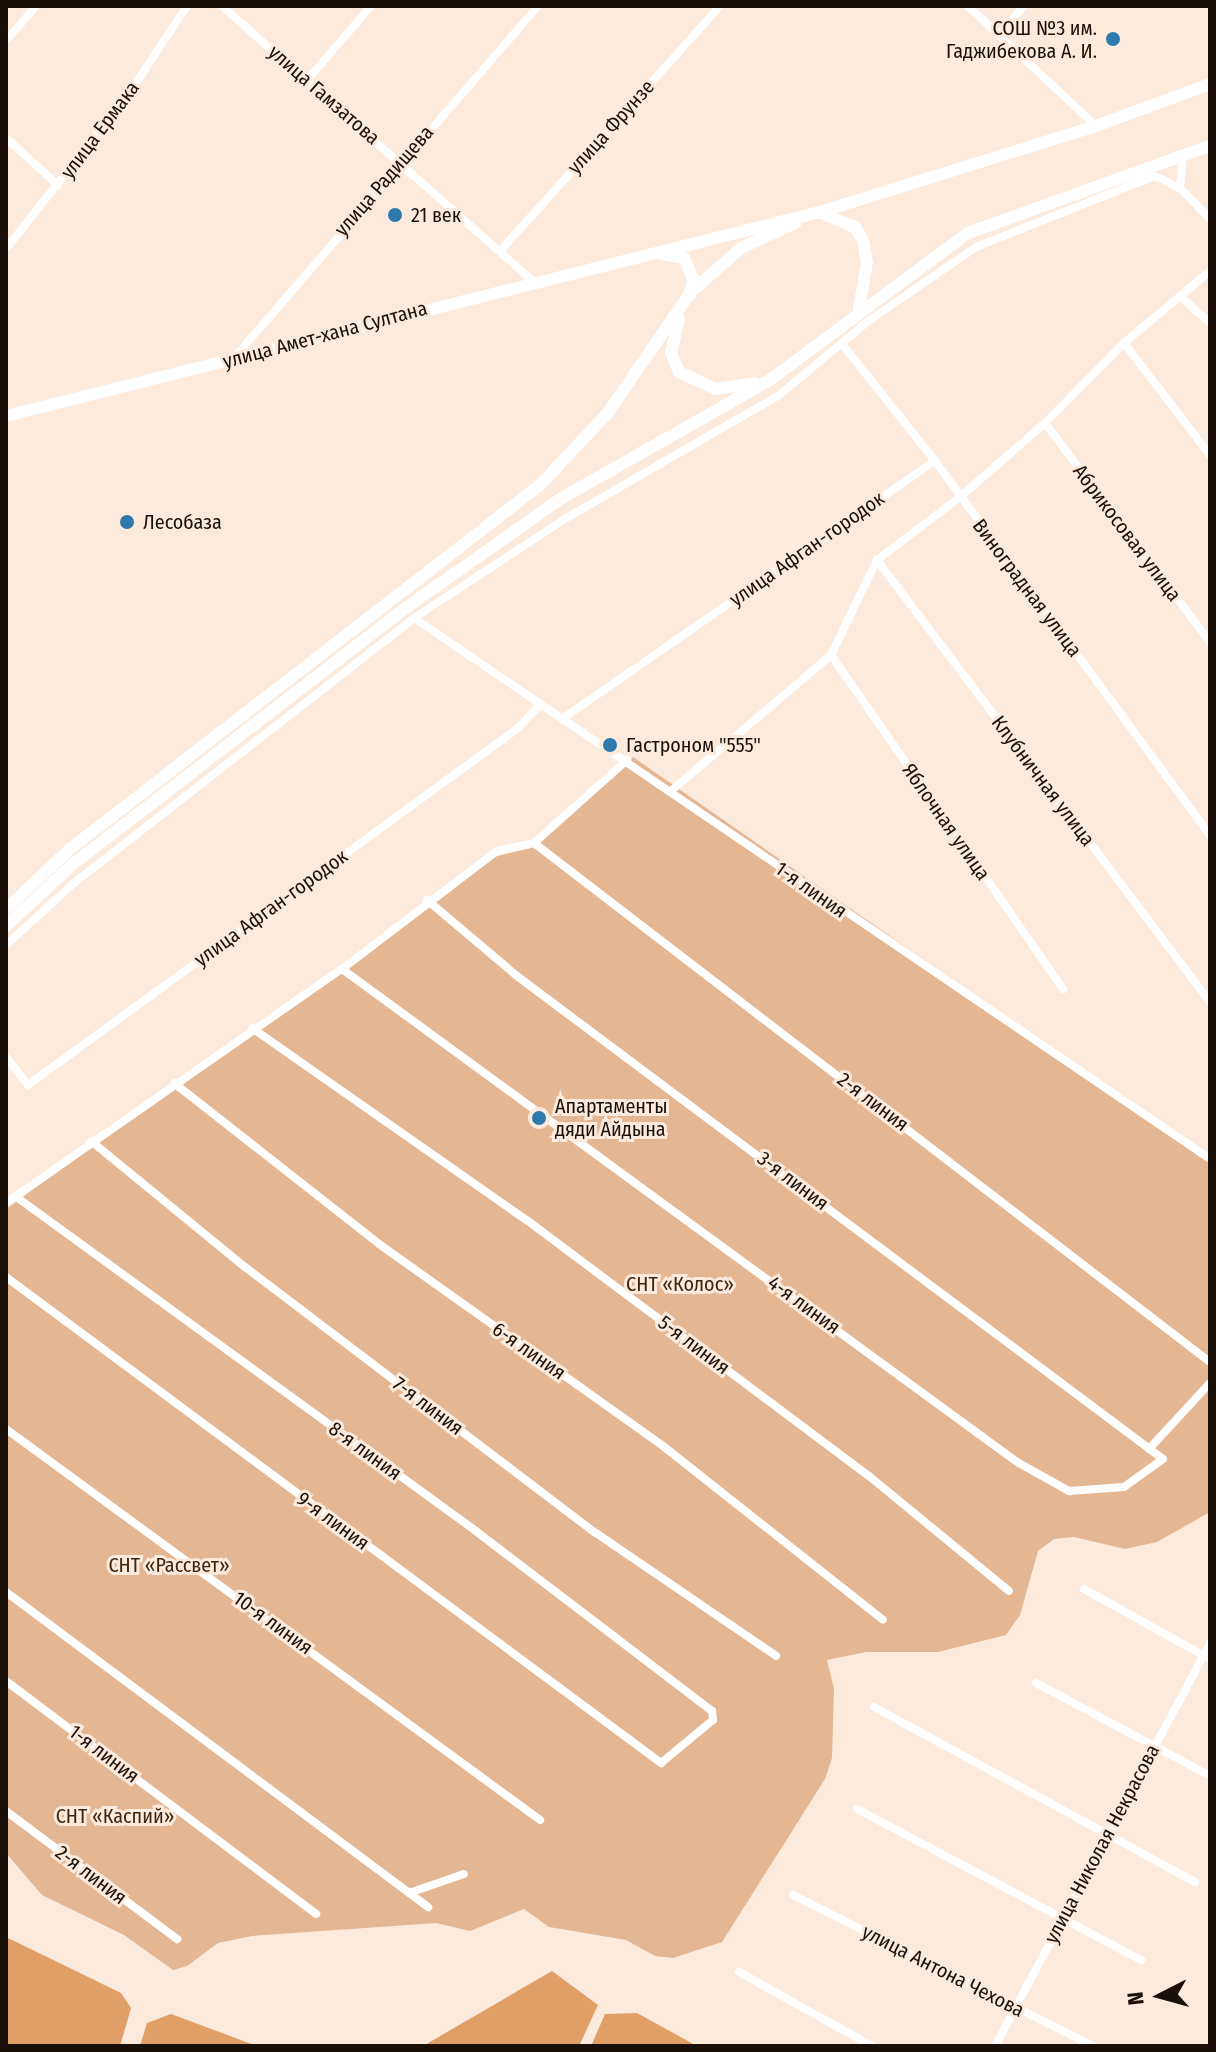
<!DOCTYPE html>
<html>
<head>
<meta charset="utf-8">
<style>
	body { margin:0 }
	#map { position:relative; width:1216px; height:2052px; overflow:hidden; background:#fceadd; font-family:"Fira Sans Condensed",sans-serif }
	div>[style] { position:absolute }
	.green>* { inset:0; background:#e5b692 }
	.water>* { inset:0; background:#e19f68 }
	.street>* { height:8px; margin:-4px; padding:0 4px; transform-origin:4px; border-radius:4px; background:#fff }
	.primary>* { height:12px; margin:-6px; padding:0 6px; transform-origin:6px; border-radius:6px; background:#fff }
	.dots>* { width:22px; height:22px; translate:-50% -50%; box-sizing:border-box; border:4px solid #fceadd; border-radius:50% }
	span { translate:-50% -50%; white-space:nowrap; text-align:center; line-height:1.15; -webkit-text-stroke:6px #fceadd; paint-order:stroke }
	.poi-label { font-size:20px; color:#1a1009 }
	.right { translate:-100% -50%; text-align:right }
	.left { translate:0 -50%; text-align:left }
	.street-label { font-size:20px; color:#1a1009 }
	.park-label { font-size:20px; color:#3f250d }
	.frame { position:absolute; inset:0; border:8px solid #1a1009; pointer-events:none }
	.north { position:absolute; left:1120px; top:1956px; width:80px; height:80px; -webkit-text-stroke:6px #fceadd; paint-order:stroke; rotate:264deg; font-size:22px; font-weight:700; line-height:32px; text-align:center; color:#1a1009 }
	.north::after { content:''; display:block; margin:auto; width:28px; height:36px; background:#1a1009; clip-path:polygon(50% 0,100% 100%,50% 72%,0 100%) }
</style>
</head>
<body>
<div id="map">
	<div class="green">
		<div style="clip-path:polygon(633px 757px,1210px 1159px,1210px 1512px,1157px 1542px,1125px 1549px,1074px 1537px,1054px 1539px,1038px 1551px,1020px 1615px,1006px 1635px,938px 1652px,866px 1652px,827px 1660px,834px 1689px,832px 1758px,825px 1779px,722px 1942px,673px 1958px,655px 1956px,626px 1940px,549px 1927px,524px 1909px,470px 1931px,436px 1923px,252px 1936px,218px 1943px,187px 1966px,173px 1970px,124px 1935px,42px 1895px,6px 1853px,6px 1209px,494px 857px,531px 848px)"></div>
	</div>
	<div class="water">
		<div style="clip-path:polygon(6px 1937px,121px 1993px,131px 2008px,120px 2046px,6px 2046px)"></div>
		<div style="clip-path:polygon(552px 1971px,598px 2005px,579px 2046px,423px 2046px)"></div>
		<div style="clip-path:polygon(637px 2013px,697px 2046px,591px 2046px,605px 2014px)"></div>
		<div style="clip-path:polygon(171px 2014px,257px 2046px,140px 2046px,147px 2023px)"></div>
	</div>
	<div class="street">
		<div style="left:222px;top:6px;width:414px;rotate:41.5deg"></div>
		<div style="left:968px;top:6px;width:175px;rotate:43.2deg"></div>
		<div style="left:999px;top:34px;width:38px;rotate:-48deg"></div>
		<div style="left:6px;top:41px;width:46px;rotate:-49.4deg"></div>
		<div style="left:307px;top:80px;width:98px;rotate:-49.1deg"></div>
		<div style="left:6px;top:138px;width:70px;rotate:42.1deg"></div>
		<div style="left:1151px;top:174px;width:32px;rotate:26deg"></div>
		<div style="left:1180px;top:188px;width:43px;rotate:45.9deg"></div>
		<div style="left:1180px;top:188px;width:32px;rotate:-85deg"></div>
		<div style="left:6px;top:249px;width:204px;rotate:-51.8deg"></div>
		<div style="left:132px;top:89px;width:100px;rotate:-56.5deg"></div>
		<div style="left:502px;top:249px;width:326px;rotate:-48.1deg"></div>
		<div style="left:1180px;top:296px;width:40px;rotate:42deg"></div>
		<div style="left:1124px;top:343px;width:141px;rotate:52.5deg"></div>
		<div style="left:842px;top:344px;width:149px;rotate:51.5deg"></div>
		<div style="left:935px;top:461px;width:464px;rotate:53.7deg"></div>
		<div style="left:234px;top:358px;width:465px;rotate:-49.2deg"></div>
		<div style="left:1045px;top:423px;width:274px;rotate:53deg"></div>
		<div style="left:877px;top:560px;width:553px;rotate:53.01deg"></div>
		<div style="left:414px;top:618px;width:962px;rotate:34.2deg"></div>
		<div style="left:831px;top:655px;width:407px;rotate:55.2deg"></div>
		<div style="left:562px;top:719px;width:454px;rotate:-34.7deg"></div>
		<div style="left:672px;top:790px;width:209px;rotate:-40.3deg"></div>
		<div style="left:831px;top:655px;width:106px;rotate:-64.2deg"></div>
		<div style="left:877px;top:560px;width:104px;rotate:-37.2deg"></div>
		<div style="left:960px;top:497px;width:113px;rotate:-41deg"></div>
		<div style="left:1045px;top:423px;width:112px;rotate:-45.4deg"></div>
		<div style="left:1124px;top:343px;width:112px;rotate:-39.9deg"></div>
		<div style="left:534px;top:843px;width:852px;rotate:37.52deg"></div>
		<div style="left:6px;top:945px;width:92px;rotate:-42.4deg"></div>
		<div style="left:74px;top:883px;width:431px;rotate:-37.9deg"></div>
		<div style="left:414px;top:618px;width:178px;rotate:-33.3deg"></div>
		<div style="left:563px;top:520px;width:248px;rotate:-30deg"></div>
		<div style="left:778px;top:396px;width:116px;rotate:-39.7deg"></div>
		<div style="left:867px;top:322px;width:132px;rotate:-34.5deg"></div>
		<div style="left:976px;top:247px;width:192px;rotate:-21.7deg"></div>
		<div style="left:342px;top:969px;width:836px;rotate:36.14deg"></div>
		<div style="left:1017px;top:1462px;width:60px;rotate:29.1deg"></div>
		<div style="left:1069px;top:1491px;width:55px;rotate:-4.2deg"></div>
		<div style="left:1124px;top:1487px;width:48px;rotate:-35.7deg"></div>
		<div style="left:1163px;top:1459px;width:807px;rotate:-143.22deg"></div>
		<div style="left:517px;top:976px;width:118px;rotate:-139.8deg"></div>
		<div style="left:252px;top:1028px;width:337px;rotate:35deg"></div>
		<div style="left:528px;top:1221px;width:426px;rotate:36.8deg"></div>
		<div style="left:869px;top:1476px;width:181px;rotate:39.4deg"></div>
		<div style="left:6px;top:1057px;width:36px;rotate:52deg"></div>
		<div style="left:28px;top:1085px;width:605px;rotate:-36.06deg"></div>
		<div style="left:517px;top:729px;width:32px;rotate:-46deg"></div>
		<div style="left:174px;top:1083px;width:261px;rotate:38.1deg"></div>
		<div style="left:379px;top:1244px;width:349px;rotate:35.4deg"></div>
		<div style="left:663px;top:1446px;width:280px;rotate:38.3deg"></div>
		<div style="left:91px;top:1141px;width:199px;rotate:39.3deg"></div>
		<div style="left:245px;top:1267px;width:440px;rotate:37.2deg"></div>
		<div style="left:596px;top:1533px;width:218px;rotate:34.3deg"></div>
		<div style="left:6px;top:1203px;width:409px;rotate:-34.9deg"></div>
		<div style="left:342px;top:969px;width:195px;rotate:-37.3deg"></div>
		<div style="left:497px;top:851px;width:38px;rotate:-12deg"></div>
		<div style="left:534px;top:843px;width:125px;rotate:-41.7deg"></div>
		<div style="left:6px;top:1277px;width:816px;rotate:36.57deg"></div>
		<div style="left:661px;top:1763px;width:67px;rotate:-39.6deg"></div>
		<div style="left:713px;top:1720px;width:9px;rotate:-96deg"></div>
		<div style="left:712px;top:1711px;width:297px;rotate:-142.7deg"></div>
		<div style="left:476px;top:1531px;width:570px;rotate:-143.99deg"></div>
		<div style="left:6px;top:1429px;width:662px;rotate:36.21deg"></div>
		<div style="left:1149px;top:1449px;width:90px;rotate:-47.3deg"></div>
		<div style="left:1084px;top:1589px;width:144px;rotate:29.1deg"></div>
		<div style="left:6px;top:1592px;width:527px;rotate:36.74deg"></div>
		<div style="left:6px;top:1681px;width:388px;rotate:36.9deg"></div>
		<div style="left:1036px;top:1683px;width:197px;rotate:28.1deg"></div>
		<div style="left:874px;top:1707px;width:366px;rotate:28.6deg"></div>
		<div style="left:857px;top:1809px;width:322px;rotate:28deg"></div>
		<div style="left:6px;top:1811px;width:214px;rotate:36.8deg"></div>
		<div style="left:409px;top:1893px;width:58px;rotate:-19.1deg"></div>
		<div style="left:793px;top:1895px;width:336px;rotate:26.7deg"></div>
		<div style="left:739px;top:1972px;width:152px;rotate:29.1deg"></div>
		<div style="left:995px;top:2046px;width:457px;rotate:-61.9deg"></div>
	</div>
	<div class="primary">
		<div style="left:819px;top:212px;width:39px;rotate:23deg"></div>
		<div style="left:855px;top:227px;width:15px;rotate:58deg"></div>
		<div style="left:863px;top:240px;width:22px;rotate:80deg"></div>
		<div style="left:867px;top:262px;width:48px;rotate:99.7deg"></div>
		<div style="left:662px;top:254px;width:22px;rotate:10deg"></div>
		<div style="left:684px;top:258px;width:22px;rotate:66deg"></div>
		<div style="left:693px;top:278px;width:17px;rotate:100deg"></div>
		<div style="left:679px;top:319px;width:35px;rotate:103deg"></div>
		<div style="left:671px;top:353px;width:21px;rotate:67deg"></div>
		<div style="left:679px;top:372px;width:40px;rotate:25deg"></div>
		<div style="left:715px;top:389px;width:40px;rotate:-8.5deg"></div>
		<div style="left:6px;top:416px;width:839px;rotate:-14.07deg"></div>
		<div style="left:820px;top:212px;width:289px;rotate:-17.3deg"></div>
		<div style="left:1096px;top:126px;width:121px;rotate:-20.2deg"></div>
		<div style="left:6px;top:909px;width:88px;rotate:-43.2deg"></div>
		<div style="left:70px;top:849px;width:594px;rotate:-37.76deg"></div>
		<div style="left:540px;top:485px;width:98px;rotate:-46.7deg"></div>
		<div style="left:607px;top:414px;width:148px;rotate:-55.5deg"></div>
		<div style="left:691px;top:292px;width:67px;rotate:-41.3deg"></div>
		<div style="left:741px;top:248px;width:60px;rotate:-24.8deg"></div>
		<div style="left:6px;top:926px;width:91px;rotate:-42.8deg"></div>
		<div style="left:73px;top:864px;width:418px;rotate:-37.6deg"></div>
		<div style="left:404px;top:609px;width:193px;rotate:-35.1deg"></div>
		<div style="left:562px;top:498px;width:239px;rotate:-29.6deg"></div>
		<div style="left:770px;top:380px;width:247px;rotate:-36.6deg"></div>
		<div style="left:968px;top:233px;width:257px;rotate:-19.8deg"></div>
	</div>
	<div class="dots">
		<div style="left:1113px;top:39px;background:#2e79ad"></div>
		<div style="left:395px;top:215px;background:#2e79ad"></div>
		<div style="left:127px;top:522px;background:#2e79ad"></div>
		<div style="left:610px;top:745px;background:#2e79ad"></div>
		<div style="left:539px;top:1118px;background:#2e79ad"></div>
	</div>
	<div class="poi-label">
		<span class="right" style="left:1097px;top:40px">СОШ №3 им.<br>Гаджибекова А. И.</span>
		<span class="left" style="left:411px;top:215px">21 век</span>
		<span class="left" style="left:143px;top:522px">Лесобаза</span>
		<span class="left" style="left:626px;top:745px">Гастроном "555"</span>
		<span class="left" style="left:555px;top:1118px">Апартаменты<br>дяди Айдына</span>
	</div>
	<div class="street-label">
		<span style="left:324px;top:95px;rotate:41deg">улица Гамзатова</span>
		<span style="left:611px;top:127px;rotate:-48deg">улица Фрунзе</span>
		<span style="left:100px;top:130px;rotate:-53deg">улица Ермака</span>
		<span style="left:384px;top:181px;rotate:-49deg">улица Радищева</span>
		<span style="left:325px;top:335px;rotate:-15deg">улица Амет-хана Султана</span>
		<span style="left:1127px;top:533px;rotate:53deg">Абрикосовая улица</span>
		<span style="left:807px;top:549px;rotate:-35deg">улица Афган-городок</span>
		<span style="left:1027px;top:588px;rotate:53deg">Виноградная улица</span>
		<span style="left:1043px;top:781px;rotate:53deg">Клубничная улица</span>
		<span style="left:946px;top:822px;rotate:55deg">Яблочная улица</span>
		<span style="left:811px;top:890px;rotate:35deg">1-я линия</span>
		<span style="left:271px;top:908px;rotate:-36deg">улица Афган-городок</span>
		<span style="left:873px;top:1102px;rotate:37deg">2-я линия</span>
		<span style="left:793px;top:1181px;rotate:37deg">3-я линия</span>
		<span style="left:804px;top:1305px;rotate:36deg">4-я линия</span>
		<span style="left:694px;top:1345px;rotate:37deg">5-я линия</span>
		<span style="left:529px;top:1351px;rotate:35deg">6-я линия</span>
		<span style="left:428px;top:1406px;rotate:37deg">7-я линия</span>
		<span style="left:365px;top:1451px;rotate:36deg">8-я линия</span>
		<span style="left:333px;top:1521px;rotate:36deg">9-я линия</span>
		<span style="left:273px;top:1623px;rotate:36deg">10-я линия</span>
		<span style="left:104px;top:1754px;rotate:37deg">1-я линия</span>
		<span style="left:1102px;top:1844px;rotate:-62deg">улица Николая Некрасова</span>
		<span style="left:91px;top:1875px;rotate:37deg">2-я линия</span>
		<span style="left:943px;top:1971px;rotate:27deg">улица Антона Чехова</span>
	</div>
	<div class="park-label">
		<span style="left:680px;top:1284px">СНТ «Колос»</span>
		<span style="left:169px;top:1565px">СНТ «Рассвет»</span>
		<span style="left:115px;top:1816px">СНТ «Каспий»</span>
	</div>
	<div class="frame"></div>
	<div class="north">N</div>
</div>
</body>
</html>
